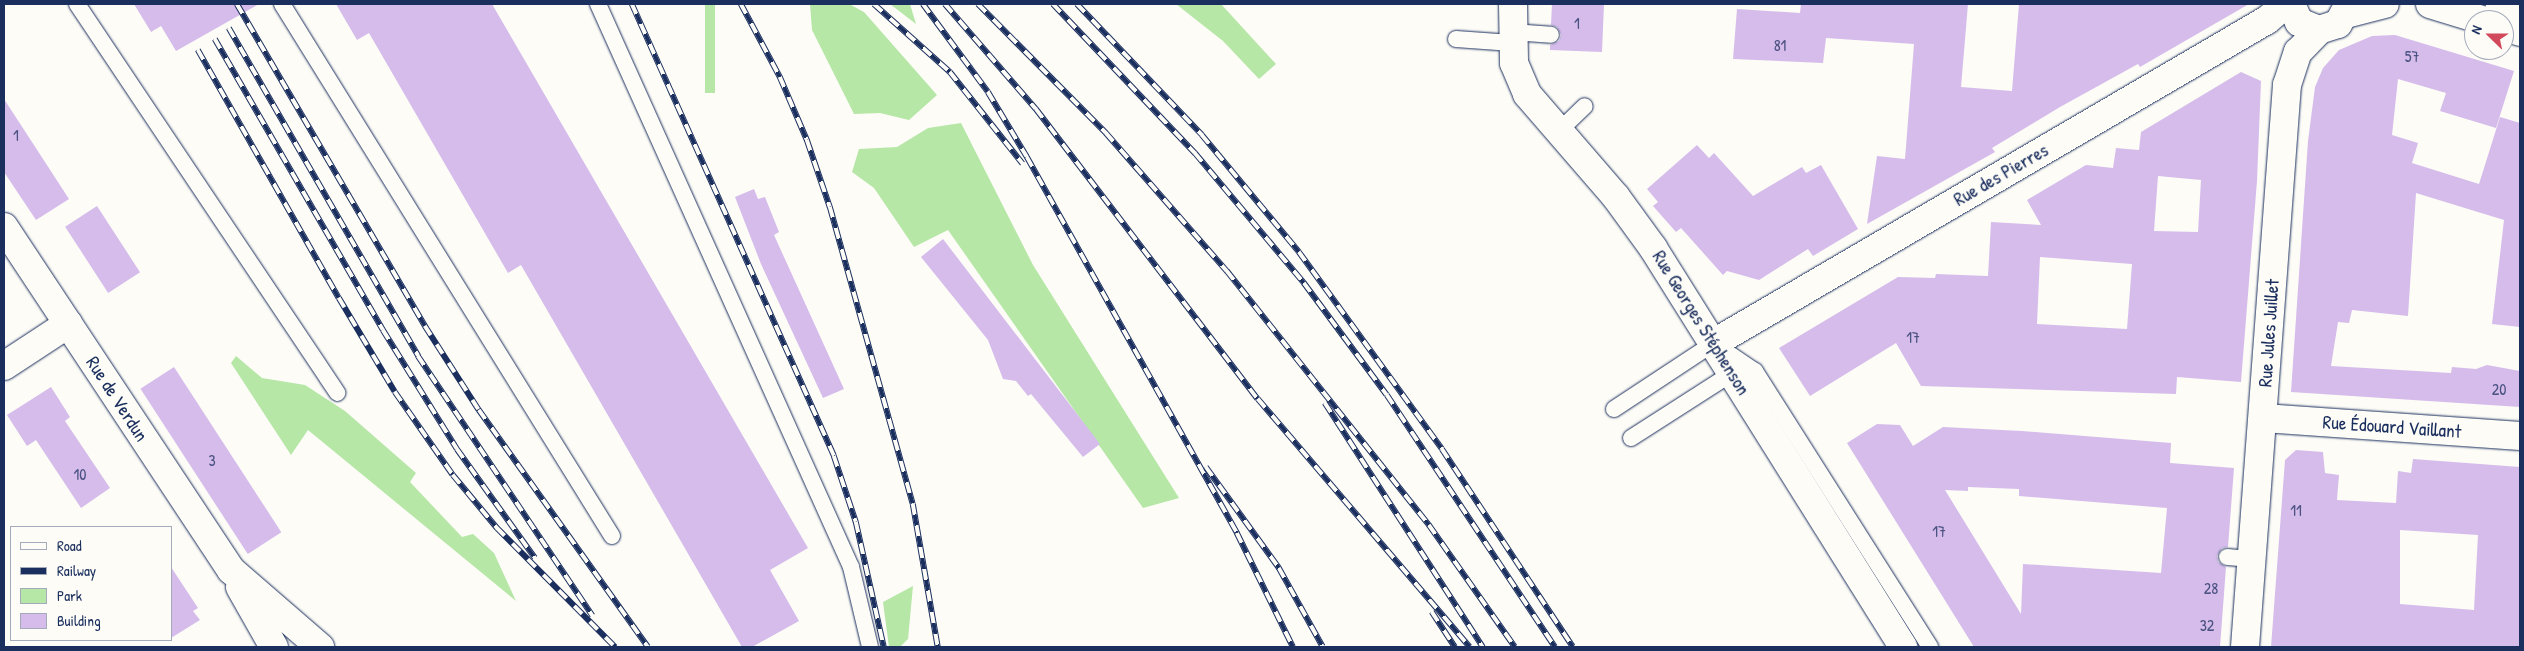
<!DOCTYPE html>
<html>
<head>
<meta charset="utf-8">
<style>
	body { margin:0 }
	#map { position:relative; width:2524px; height:651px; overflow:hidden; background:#fdfcf7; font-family:"Patrick Hand",sans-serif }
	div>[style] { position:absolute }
	.green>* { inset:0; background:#b6e7a7; transform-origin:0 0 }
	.building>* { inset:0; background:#d5bceb; transform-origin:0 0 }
	.roads { filter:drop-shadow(0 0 1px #1b2f5e) drop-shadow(0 0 1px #1b2f5e) }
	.lane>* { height:16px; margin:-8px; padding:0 8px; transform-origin:8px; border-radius:8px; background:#fdfcf7 }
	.street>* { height:28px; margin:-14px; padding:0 14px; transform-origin:14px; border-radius:14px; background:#fdfcf7 }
	.secondary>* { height:28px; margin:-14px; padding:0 14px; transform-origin:14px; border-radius:14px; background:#fdfcf7 }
	.rail>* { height:5.5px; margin-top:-2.75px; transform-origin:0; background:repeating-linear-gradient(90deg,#fdfcf7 0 11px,#1b2f5e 0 22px); box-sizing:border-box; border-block:1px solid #1b2f5e }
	span { translate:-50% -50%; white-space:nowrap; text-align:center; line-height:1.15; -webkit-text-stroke:4px #fdfcf7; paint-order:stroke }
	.number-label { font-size:16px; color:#4a5281 }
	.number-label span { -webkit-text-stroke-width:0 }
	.street-label { font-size:19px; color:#1b2f5e }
	.frame { position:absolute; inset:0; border:5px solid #1b2f5e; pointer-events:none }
	.legend { position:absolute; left:10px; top:526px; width:162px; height:115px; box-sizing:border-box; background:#fdfcf7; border:1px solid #a3aaba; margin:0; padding:6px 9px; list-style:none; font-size:15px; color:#1b2f5e }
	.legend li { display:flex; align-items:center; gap:10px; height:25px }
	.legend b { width:25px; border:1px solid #a3aaba }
	.north { position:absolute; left:2464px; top:10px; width:50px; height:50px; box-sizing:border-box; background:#fdfcf7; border:1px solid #a3aaba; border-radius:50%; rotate:292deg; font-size:14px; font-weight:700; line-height:20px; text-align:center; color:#1b2f5e }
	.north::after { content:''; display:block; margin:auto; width:18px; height:22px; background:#d1495b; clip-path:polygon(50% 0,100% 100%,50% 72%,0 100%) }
</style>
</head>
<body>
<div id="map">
	<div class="green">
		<div style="left:705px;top:4px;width:10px;height:89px"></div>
		<div style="clip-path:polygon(810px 4px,849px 4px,864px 12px,937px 95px,909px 120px,880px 113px,854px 114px,812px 30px)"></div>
		<div style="clip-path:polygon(890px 4px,910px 4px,916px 24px)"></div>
		<div style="clip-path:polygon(1176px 4px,1221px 4px,1276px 64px,1259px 79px,1223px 41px)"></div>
		<div style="clip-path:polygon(961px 123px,1033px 265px,1179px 498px,1143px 508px,948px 230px,914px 247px,874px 188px,852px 172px,859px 149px,897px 147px,928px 128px)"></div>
		<div style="clip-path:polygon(236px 356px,262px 378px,305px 385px,345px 411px,416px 473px,410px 482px,462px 537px,473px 534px,494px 553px,516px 601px,308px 430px,291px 455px,231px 363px)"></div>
		<div style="clip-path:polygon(913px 586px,908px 639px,900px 647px,889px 647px,883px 602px)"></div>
	</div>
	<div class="building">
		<div style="clip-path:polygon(134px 4px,259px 4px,176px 51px,161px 26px,151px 32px)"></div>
		<div style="clip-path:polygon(336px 4px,492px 4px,808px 548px,770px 570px,799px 621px,752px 647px,742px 647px,521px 265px,508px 273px,369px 33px,357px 40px)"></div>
		<div style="clip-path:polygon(1552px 4px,1604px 4px,1602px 52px,1550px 50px,1550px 45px,1559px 41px,1561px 35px,1557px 27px,1551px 25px)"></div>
		<div style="clip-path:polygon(1801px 4px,1968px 4px,1961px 87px,2012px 91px,2019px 4px,2249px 4px,2140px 67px,2138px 64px,2060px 107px,1992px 148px,1995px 152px,1867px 224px,1877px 156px,1905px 159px,1914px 44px,1826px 38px,1823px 63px,1733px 59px,1737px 9px,1800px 13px)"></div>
		<div style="clip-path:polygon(2395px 35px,2514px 71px,2496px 128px,2440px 111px,2446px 93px,2398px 79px,2392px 135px,2418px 143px,2412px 163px,2479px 184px,2500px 117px,2520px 123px,2520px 327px,2492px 324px,2504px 220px,2416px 193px,2408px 316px,2352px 310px,2349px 323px,2338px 322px,2331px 366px,2451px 373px,2452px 367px,2476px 369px,2487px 365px,2520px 371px,2520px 407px,2291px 392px,2308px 141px,2315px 87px,2323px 68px,2339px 50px,2372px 36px)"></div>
		<div style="clip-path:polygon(evenodd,2241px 72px,2261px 81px,2257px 181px,2241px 382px,2177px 377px,2176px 394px,1921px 386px,1896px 343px,1810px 396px,1779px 348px,1898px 277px,1935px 278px,1936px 274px,1988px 276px,1991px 222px,2041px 225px,2027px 200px,2086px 165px,2113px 168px,2116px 148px,2139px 150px,2141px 132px,2241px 72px,2158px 176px,2201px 180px,2198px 232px,2154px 231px,2158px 176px,2241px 72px,2040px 257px,2132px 264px,2127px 329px,2037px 324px,2040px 257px)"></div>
		<div style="clip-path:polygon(4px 99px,69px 199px,36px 220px,4px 172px)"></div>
		<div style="clip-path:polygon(1697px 145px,1709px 158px,1714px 153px,1753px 196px,1802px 167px,1806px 173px,1821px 165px,1858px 229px,1813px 256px,1808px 249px,1759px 280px,1727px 271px,1723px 275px,1681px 228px,1676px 232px,1653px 206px,1658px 202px,1647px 189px)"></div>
		<div style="clip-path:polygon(754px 189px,758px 199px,765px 197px,779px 232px,774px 235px,844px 389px,823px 398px,761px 264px,735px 197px)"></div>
		<div style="left:97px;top:206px;width:79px;height:38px;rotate:57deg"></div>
		<div style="clip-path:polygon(943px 239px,1100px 444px,1083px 457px,1031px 394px,1028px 396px,1016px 381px,1003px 379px,988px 340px,921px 257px)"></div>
		<div style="left:174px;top:367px;width:197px;height:40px;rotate:57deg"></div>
		<div style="clip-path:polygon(51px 387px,70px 417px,65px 421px,110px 488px,81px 508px,36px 440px,27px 446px,7px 415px)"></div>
		<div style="clip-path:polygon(evenodd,1877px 424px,1900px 425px,1913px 446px,1943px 427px,2022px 431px,2171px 443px,2170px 463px,2234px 468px,2228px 547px,2222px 548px,2217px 556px,2218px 562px,2226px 567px,2220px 647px,1974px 647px,1847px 443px,1877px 424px,1968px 487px,2019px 489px,2019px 496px,2167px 508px,2161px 573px,2023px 564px,2021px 614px,1945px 490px,1968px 491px,1968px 487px)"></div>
		<div style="clip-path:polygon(evenodd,2296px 450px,2323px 452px,2325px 473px,2339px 475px,2337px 500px,2396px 503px,2398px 471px,2411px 473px,2413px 459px,2520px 467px,2520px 647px,2271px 647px,2285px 460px,2296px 450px,2400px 530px,2478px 535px,2474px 610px,2400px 604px,2400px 530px)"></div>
		<div style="clip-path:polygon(171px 567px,198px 608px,193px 611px,200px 620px,171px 638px)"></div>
	</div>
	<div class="roads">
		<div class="lane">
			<div style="left:77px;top:4px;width:468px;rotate:56.2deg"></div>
			<div style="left:282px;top:4px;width:626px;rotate:58.19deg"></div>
			<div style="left:598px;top:4px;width:617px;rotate:65.8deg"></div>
			<div style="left:851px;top:567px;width:82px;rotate:76.6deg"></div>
			<div style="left:2494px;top:5px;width:27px;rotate:17deg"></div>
			<div style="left:1512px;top:32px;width:39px;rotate:4deg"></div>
			<div style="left:1456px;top:39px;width:56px;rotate:4.1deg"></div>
			<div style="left:1558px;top:132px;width:37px;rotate:-44deg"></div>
			<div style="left:1722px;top:349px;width:40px;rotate:34deg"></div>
			<div style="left:1755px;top:371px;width:327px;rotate:57.6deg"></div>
			<div style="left:1614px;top:409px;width:120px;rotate:-33.4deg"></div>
			<div style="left:1631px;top:438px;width:113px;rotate:-32.7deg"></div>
			<div style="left:2227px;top:557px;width:25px;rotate:5deg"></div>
		</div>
		<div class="street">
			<div style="left:1513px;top:4px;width:59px;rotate:89deg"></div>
			<div style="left:1514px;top:63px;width:34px;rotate:67deg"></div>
			<div style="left:1527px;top:94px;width:136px;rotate:49.2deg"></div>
			<div style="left:1616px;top:197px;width:63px;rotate:54deg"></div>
			<div style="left:1653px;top:248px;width:471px;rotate:57.9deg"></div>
			<div style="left:2496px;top:20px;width:17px;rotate:-73deg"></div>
			<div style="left:1714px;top:343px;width:640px;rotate:-30.29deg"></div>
			<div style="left:2267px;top:20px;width:25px;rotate:-40deg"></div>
			<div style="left:4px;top:366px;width:77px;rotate:-33.3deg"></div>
			<div style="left:2263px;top:418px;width:258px;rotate:4deg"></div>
			<div style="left:2245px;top:647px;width:564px;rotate:-85.73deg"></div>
			<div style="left:2287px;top:85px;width:35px;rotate:-72deg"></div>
			<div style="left:2298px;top:52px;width:30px;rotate:-46deg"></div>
		</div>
		<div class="secondary">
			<div style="left:2291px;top:4px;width:20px;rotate:66deg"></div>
			<div style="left:2299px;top:22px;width:22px;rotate:22deg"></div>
			<div style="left:2319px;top:30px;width:20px;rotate:-18deg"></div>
			<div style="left:2338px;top:24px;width:23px;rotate:-61deg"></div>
			<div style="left:2430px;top:4px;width:54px;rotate:17.1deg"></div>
			<div style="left:2346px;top:14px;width:40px;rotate:-14.4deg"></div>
			<div style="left:2504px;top:27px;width:17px;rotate:17deg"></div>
			<div style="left:4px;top:227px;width:411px;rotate:56.5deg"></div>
			<div style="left:231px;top:570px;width:118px;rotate:40.9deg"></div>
			<div style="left:240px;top:587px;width:69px;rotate:60.5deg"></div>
		</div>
	</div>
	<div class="rail">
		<div style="left:237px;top:4px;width:373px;rotate:59.7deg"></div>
		<div style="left:425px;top:326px;width:100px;rotate:57.3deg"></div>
		<div style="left:479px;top:410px;width:291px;rotate:54.5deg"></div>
		<div style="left:632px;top:4px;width:495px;rotate:65.9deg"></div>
		<div style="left:834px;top:456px;width:70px;rotate:71.6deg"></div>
		<div style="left:856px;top:522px;width:128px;rotate:77.4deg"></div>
		<div style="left:741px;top:4px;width:83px;rotate:61.9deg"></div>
		<div style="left:780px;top:77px;width:69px;rotate:66.8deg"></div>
		<div style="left:807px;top:140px;width:71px;rotate:71.1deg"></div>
		<div style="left:830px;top:207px;width:308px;rotate:74.4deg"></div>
		<div style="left:913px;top:504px;width:145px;rotate:80.1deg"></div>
		<div style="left:874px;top:4px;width:102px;rotate:41.8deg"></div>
		<div style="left:950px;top:72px;width:117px;rotate:51.6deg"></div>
		<div style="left:923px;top:4px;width:109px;rotate:53.5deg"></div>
		<div style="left:988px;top:92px;width:76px;rotate:59deg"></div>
		<div style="left:1027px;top:157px;width:431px;rotate:60.8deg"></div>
		<div style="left:1237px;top:533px;width:127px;rotate:63.8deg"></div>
		<div style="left:945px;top:4px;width:139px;rotate:49.1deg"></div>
		<div style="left:1036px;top:109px;width:365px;rotate:52.6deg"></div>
		<div style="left:1258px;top:399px;width:326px;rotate:49.5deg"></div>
		<div style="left:978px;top:4px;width:182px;rotate:45.2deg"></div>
		<div style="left:1106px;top:133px;width:184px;rotate:48.8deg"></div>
		<div style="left:1227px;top:271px;width:325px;rotate:51.5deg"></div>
		<div style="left:1429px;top:525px;width:149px;rotate:54.8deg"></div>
		<div style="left:1053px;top:4px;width:206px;rotate:46.4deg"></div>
		<div style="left:1195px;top:153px;width:170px;rotate:50deg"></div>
		<div style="left:1304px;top:283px;width:139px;rotate:53.5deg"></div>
		<div style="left:1387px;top:395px;width:303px;rotate:56.3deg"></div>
		<div style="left:1077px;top:4px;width:181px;rotate:46.3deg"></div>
		<div style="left:1202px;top:135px;width:152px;rotate:50.3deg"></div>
		<div style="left:1299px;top:252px;width:243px;rotate:54deg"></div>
		<div style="left:1442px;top:449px;width:237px;rotate:56.5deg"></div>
		<div style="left:229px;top:28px;width:379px;rotate:60deg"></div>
		<div style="left:418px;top:356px;width:313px;rotate:56.1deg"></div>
		<div style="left:215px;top:39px;width:336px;rotate:60deg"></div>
		<div style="left:383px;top:330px;width:140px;rotate:58.1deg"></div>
		<div style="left:457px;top:449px;width:134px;rotate:54.4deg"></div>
		<div style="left:198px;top:50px;width:285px;rotate:60.4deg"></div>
		<div style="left:339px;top:298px;width:109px;rotate:59.2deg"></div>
		<div style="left:395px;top:392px;width:101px;rotate:55.1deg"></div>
		<div style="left:453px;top:475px;width:69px;rotate:50.3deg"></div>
		<div style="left:497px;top:528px;width:168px;rotate:45.2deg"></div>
		<div style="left:1325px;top:403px;width:291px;rotate:57.1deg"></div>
		<div style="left:1206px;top:467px;width:125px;rotate:54.1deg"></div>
		<div style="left:1279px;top:568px;width:90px;rotate:60.9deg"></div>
		<div style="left:1432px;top:612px;width:42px;rotate:56.7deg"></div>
	</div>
	<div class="number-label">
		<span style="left:1577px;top:23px">1</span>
		<span style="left:1780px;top:45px">81</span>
		<span style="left:2412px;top:56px">57</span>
		<span style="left:16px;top:135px">1</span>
		<span style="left:1913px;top:337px">17</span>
		<span style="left:2499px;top:389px">20</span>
		<span style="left:212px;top:460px">3</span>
		<span style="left:80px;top:474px">10</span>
		<span style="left:2296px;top:510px">11</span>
		<span style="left:1939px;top:531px">17</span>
		<span style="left:2211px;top:588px">28</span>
		<span style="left:2207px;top:625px">32</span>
	</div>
	<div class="street-label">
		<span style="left:2001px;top:175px;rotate:-30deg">Rue des Pierres</span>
		<span style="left:1701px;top:323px;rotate:58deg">Rue Georges Stéphenson</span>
		<span style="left:2269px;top:333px;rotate:-86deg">Rue Jules Juillet</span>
		<span style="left:117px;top:399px;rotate:57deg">Rue de Verdun</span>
		<span style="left:2392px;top:427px;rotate:4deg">Rue Édouard Vaillant</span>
	</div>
	<div class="frame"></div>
	<ul class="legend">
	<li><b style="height:6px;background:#fdfcf7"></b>Road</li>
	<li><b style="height:6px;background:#1b2f5e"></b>Railway</li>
	<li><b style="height:14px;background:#b6e7a7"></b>Park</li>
	<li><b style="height:14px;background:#d5bceb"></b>Building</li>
	</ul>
	<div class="north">N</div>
</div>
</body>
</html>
